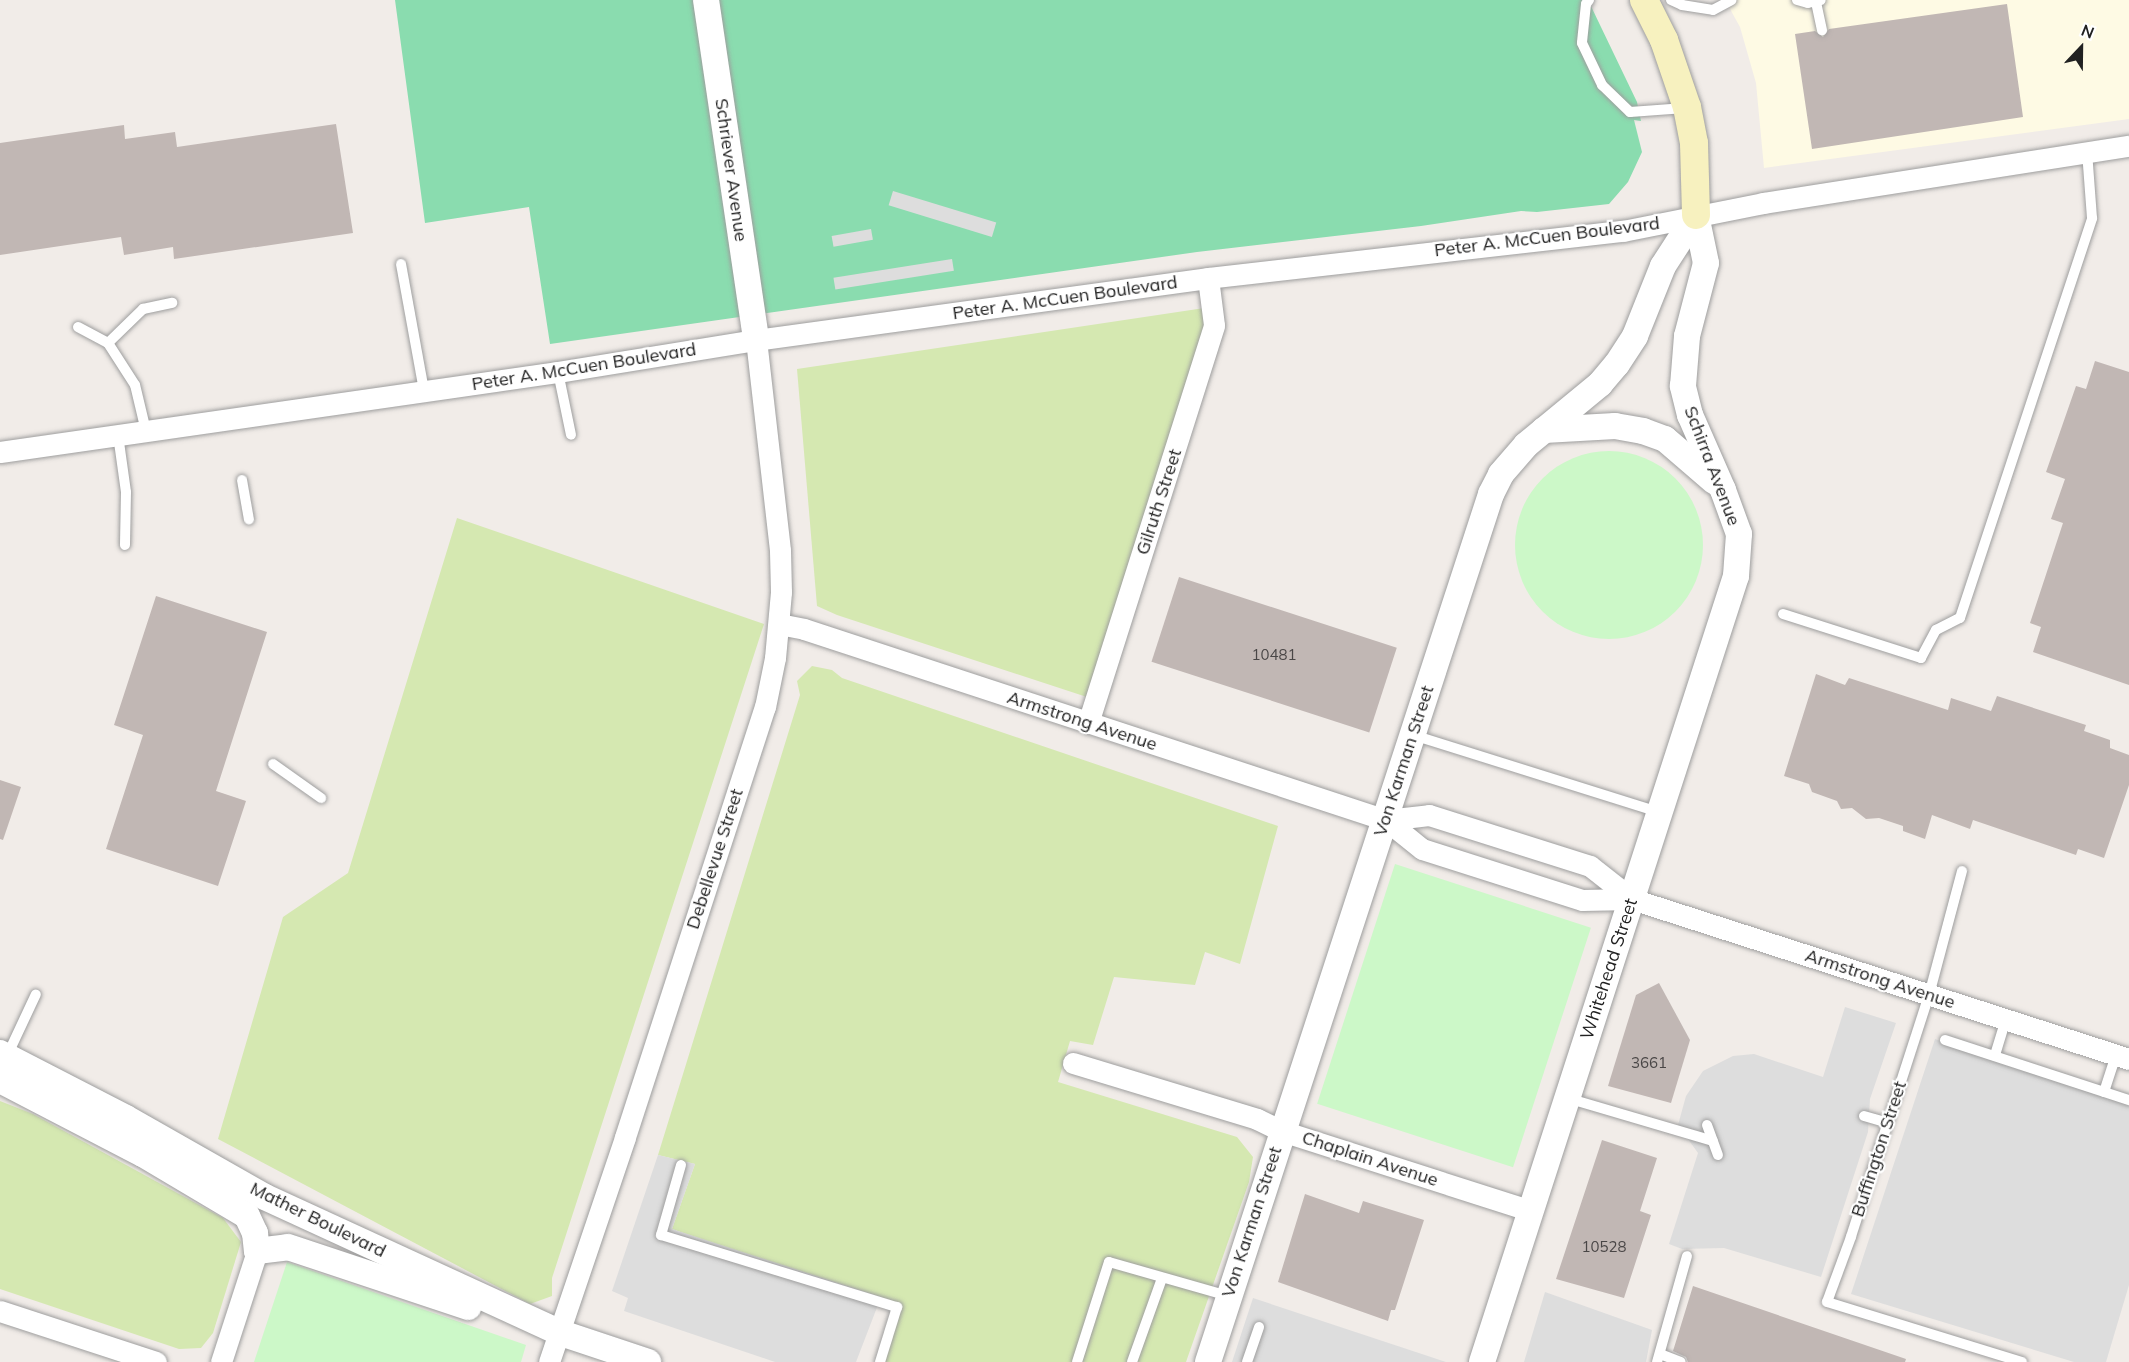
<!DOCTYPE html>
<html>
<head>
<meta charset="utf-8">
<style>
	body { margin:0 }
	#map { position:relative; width:2129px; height:1362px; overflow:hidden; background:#f1ece8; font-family:Mulish,sans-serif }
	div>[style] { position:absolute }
	.education>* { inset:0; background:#fefae4 }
	.grass>* { inset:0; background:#d5e8b1 }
	.park>* { inset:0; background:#ccf8c8; transform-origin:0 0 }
	.round { border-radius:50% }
	.pitch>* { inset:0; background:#8adcaf }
	.parking>* { inset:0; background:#ddd; transform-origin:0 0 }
	.building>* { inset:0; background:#c1b7b4; transform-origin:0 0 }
	.roads { filter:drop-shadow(0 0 2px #9e9e9e) drop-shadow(0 0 2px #9e9e9e) }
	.service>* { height:10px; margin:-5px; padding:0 5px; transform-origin:5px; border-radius:5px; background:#fff }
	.minor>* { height:21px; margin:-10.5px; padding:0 10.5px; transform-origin:10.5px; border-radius:10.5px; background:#fff }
	.tertiary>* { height:26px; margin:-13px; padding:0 13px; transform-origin:13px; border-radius:13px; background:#fff }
	.secondary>* { height:28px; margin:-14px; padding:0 14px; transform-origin:14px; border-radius:14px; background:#f7f1bf }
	span { translate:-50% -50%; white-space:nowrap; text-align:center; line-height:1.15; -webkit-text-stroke:4.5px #fff; paint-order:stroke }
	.number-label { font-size:15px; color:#494646 }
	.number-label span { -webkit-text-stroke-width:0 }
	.street-label { font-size:18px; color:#212121 }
	.north { position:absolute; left:2051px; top:18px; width:60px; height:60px; -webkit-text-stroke:4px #fff; paint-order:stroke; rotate:22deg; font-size:16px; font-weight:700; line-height:24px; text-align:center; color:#212121 }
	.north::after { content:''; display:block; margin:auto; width:21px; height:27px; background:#212121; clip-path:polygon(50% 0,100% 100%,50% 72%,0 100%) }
</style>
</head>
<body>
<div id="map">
	<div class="education">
		<div style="clip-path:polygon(1725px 0,2129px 0,2129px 119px,1764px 168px,1756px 83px,1740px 27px)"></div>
	</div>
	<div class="grass">
		<div style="clip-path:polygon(1211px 307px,1096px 700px,837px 615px,817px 606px,797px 369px)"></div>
		<div style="clip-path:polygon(457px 518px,764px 624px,552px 1278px,552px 1296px,530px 1304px,218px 1139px,283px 917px,348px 873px)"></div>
		<div style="clip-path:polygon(812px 666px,832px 670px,842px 678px,1278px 826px,1240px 964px,1205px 952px,1195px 985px,1114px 977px,1093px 1045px,1070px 1041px,1058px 1082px,1237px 1137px,1253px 1157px,1249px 1182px,1186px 1362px,880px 1362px,897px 1307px,672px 1229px,695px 1164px,658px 1155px,800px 695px,797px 681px)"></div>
		<div style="clip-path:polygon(0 1101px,33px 1114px,223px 1218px,241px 1242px,213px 1333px,201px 1348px,179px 1349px,0 1289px)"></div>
	</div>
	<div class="park">
		<div class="round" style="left:1515px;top:451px;width:188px;height:188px"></div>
		<div style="left:1395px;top:864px;width:206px;height:252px;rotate:18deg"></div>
		<div style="clip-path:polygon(287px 1262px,526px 1345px,521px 1362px,254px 1362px)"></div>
	</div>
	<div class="pitch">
		<div style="clip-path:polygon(395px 0,1588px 0,1637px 102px,1641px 121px,1634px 120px,1642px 152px,1628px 182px,1609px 204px,1537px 212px,1521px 211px,1421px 226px,1197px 252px,550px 344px,529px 207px,425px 223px)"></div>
	</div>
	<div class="parking">
		<div style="left:893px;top:191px;width:108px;height:15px;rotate:17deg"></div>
		<div style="left:871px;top:229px;width:11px;height:40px;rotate:80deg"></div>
		<div style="left:952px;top:259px;width:12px;height:120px;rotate:81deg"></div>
		<div style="clip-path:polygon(1845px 1007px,1896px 1023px,1870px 1099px,1868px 1132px,1821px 1277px,1724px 1248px,1682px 1249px,1669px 1244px,1698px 1153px,1678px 1125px,1686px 1096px,1703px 1071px,1733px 1056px,1754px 1054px,1823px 1077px)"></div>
		<div style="clip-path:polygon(1935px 1039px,2129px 1103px,2129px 1285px,2106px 1362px,2074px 1362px,1851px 1294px)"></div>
		<div style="clip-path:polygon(658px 1155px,695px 1164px,672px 1229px,881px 1297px,856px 1362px,775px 1362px,624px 1311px,628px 1298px,612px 1291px)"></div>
		<div style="clip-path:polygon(1545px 1292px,1652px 1330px,1646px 1362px,1524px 1362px)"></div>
		<div style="clip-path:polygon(1253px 1298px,1446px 1362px,1232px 1362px)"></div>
	</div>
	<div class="building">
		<div style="clip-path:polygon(2007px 4px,2023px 117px,1812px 149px,1795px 34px,1815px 31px,1823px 37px,1829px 29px)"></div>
		<div style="clip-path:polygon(336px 124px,353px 233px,174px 259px,173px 247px,124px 255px,121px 237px,0 255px,0 143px,124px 125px,125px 139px,175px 132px,177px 147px)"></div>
		<div style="clip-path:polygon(2095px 361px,2129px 372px,2129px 685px,2033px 652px,2041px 627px,2030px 623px,2063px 523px,2051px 519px,2065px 479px,2046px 472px,2076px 386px,2086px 389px)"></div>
		<div style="left:1179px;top:577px;width:229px;height:89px;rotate:18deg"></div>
		<div style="clip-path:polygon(156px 596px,267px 632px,216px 791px,246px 801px,218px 886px,106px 849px,143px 735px,114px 725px)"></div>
		<div style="clip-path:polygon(1816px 674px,1845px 685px,1849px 678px,1948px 710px,1951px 698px,1991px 711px,1997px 696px,2086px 725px,2084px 731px,2110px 740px,2110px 748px,2129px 755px,2129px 785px,2104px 858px,2078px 849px,2076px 855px,1973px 820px,1970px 829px,1932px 815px,1925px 839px,1903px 831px,1903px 826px,1879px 818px,1866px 819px,1852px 808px,1841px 809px,1837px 801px,1812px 792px,1809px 784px,1784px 776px)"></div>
		<div style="clip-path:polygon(0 780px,21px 787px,3px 840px,0 839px)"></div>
		<div style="clip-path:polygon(1659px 983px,1690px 1040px,1671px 1103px,1608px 1086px,1636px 995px)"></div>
		<div style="clip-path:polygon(1602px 1140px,1657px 1158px,1640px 1211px,1651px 1215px,1624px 1298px,1556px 1279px)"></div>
		<div style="clip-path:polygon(1305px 1194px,1359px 1213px,1363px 1201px,1424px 1220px,1395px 1310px,1391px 1310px,1388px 1321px,1278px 1282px)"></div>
		<div style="clip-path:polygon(1693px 1286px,1906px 1359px,1905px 1362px,1688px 1362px,1686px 1357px,1673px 1351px)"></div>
	</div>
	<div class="roads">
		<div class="service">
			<div style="left:1589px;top:0;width:5px;rotate:127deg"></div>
			<div style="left:1586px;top:4px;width:39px;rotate:96deg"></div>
			<div style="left:1582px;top:43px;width:47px;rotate:64.5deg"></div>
			<div style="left:1602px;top:85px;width:39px;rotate:44deg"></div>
			<div style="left:1630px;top:112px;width:55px;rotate:-4.2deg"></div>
			<div style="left:1671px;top:0;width:12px;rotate:24deg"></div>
			<div style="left:1682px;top:5px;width:31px;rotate:9deg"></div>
			<div style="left:1713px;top:10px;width:21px;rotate:-28deg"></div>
			<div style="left:1797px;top:0;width:11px;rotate:15deg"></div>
			<div style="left:1808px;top:3px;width:13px;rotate:-13deg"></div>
			<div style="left:1816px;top:2px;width:29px;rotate:78deg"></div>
			<div style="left:401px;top:264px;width:129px;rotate:79.7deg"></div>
			<div style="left:78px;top:327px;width:34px;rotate:28deg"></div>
			<div style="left:558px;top:372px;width:64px;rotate:78.3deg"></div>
			<div style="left:146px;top:431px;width:47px;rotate:-103.4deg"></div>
			<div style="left:135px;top:385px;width:50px;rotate:-122.7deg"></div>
			<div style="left:108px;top:343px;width:49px;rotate:-44.2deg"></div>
			<div style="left:143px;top:309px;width:30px;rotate:-12deg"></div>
			<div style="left:118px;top:435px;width:58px;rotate:82deg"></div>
			<div style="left:126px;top:492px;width:53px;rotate:91.1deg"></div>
			<div style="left:242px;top:480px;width:40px;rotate:80deg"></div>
			<div style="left:1783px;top:614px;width:145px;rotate:17.7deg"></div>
			<div style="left:1921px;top:658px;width:32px;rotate:-62deg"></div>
			<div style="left:1936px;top:630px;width:27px;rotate:-27deg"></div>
			<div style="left:1960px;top:618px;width:421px;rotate:-71.7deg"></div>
			<div style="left:2092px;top:218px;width:67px;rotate:-94.3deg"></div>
			<div style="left:1413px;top:735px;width:258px;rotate:17.4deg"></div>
			<div style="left:273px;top:764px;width:59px;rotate:35.3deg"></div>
			<div style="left:1962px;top:871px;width:128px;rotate:104.9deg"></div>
			<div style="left:1929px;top:995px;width:254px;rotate:107.9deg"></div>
			<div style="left:1851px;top:1237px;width:69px;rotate:110.3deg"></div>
			<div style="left:1827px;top:1302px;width:204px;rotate:17.1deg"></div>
			<div style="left:1945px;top:1040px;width:194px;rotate:18.1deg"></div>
			<div style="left:1995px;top:1055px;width:37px;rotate:-73deg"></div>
			<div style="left:7px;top:1056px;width:68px;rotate:-64.9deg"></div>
			<div style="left:2104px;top:1092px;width:39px;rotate:-72deg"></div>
			<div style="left:1567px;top:1098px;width:152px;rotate:16.4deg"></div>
			<div style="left:1864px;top:1116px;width:25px;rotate:16deg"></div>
			<div style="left:1707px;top:1125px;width:32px;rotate:70deg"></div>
			<div style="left:681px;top:1165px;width:73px;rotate:105.9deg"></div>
			<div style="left:661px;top:1235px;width:247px;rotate:17deg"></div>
			<div style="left:897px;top:1307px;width:58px;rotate:107.2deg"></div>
			<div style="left:1660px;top:1354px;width:22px;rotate:21deg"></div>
			<div style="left:1077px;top:1362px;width:105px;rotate:-72.3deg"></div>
			<div style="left:1109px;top:1262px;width:124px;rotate:15.9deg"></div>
			<div style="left:1132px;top:1362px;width:89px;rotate:-70.3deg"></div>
			<div style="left:1247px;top:1362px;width:37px;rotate:-71deg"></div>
			<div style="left:1657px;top:1362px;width:110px;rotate:-74.2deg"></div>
		</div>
		<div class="minor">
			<div style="left:0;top:452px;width:564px;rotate:-8.16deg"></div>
			<div style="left:558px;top:372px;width:201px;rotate:-9.2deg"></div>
			<div style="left:756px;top:340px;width:456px;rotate:-7.8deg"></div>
			<div style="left:1208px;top:278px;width:418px;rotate:-6.5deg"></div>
			<div style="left:1623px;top:231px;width:143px;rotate:-11.3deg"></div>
			<div style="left:1763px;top:203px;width:370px;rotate:-8.9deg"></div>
			<div style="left:779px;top:624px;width:25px;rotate:11deg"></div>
			<div style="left:804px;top:629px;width:613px;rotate:18.17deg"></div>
			<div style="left:1386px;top:820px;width:46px;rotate:38.9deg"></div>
			<div style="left:1422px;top:849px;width:168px;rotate:17.7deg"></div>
			<div style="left:1582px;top:900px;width:50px;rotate:-1.1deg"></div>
			<div style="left:1632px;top:899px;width:522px;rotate:17.85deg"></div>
			<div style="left:1088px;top:723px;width:417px;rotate:-72.4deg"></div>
			<div style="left:1214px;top:325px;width:47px;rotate:-97.3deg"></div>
			<div style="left:1386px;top:820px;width:43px;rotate:-6.6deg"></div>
			<div style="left:1429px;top:815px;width:169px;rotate:17.6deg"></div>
			<div style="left:1590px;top:866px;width:53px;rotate:38.2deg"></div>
			<div style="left:1073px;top:1063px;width:192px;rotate:16.9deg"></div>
			<div style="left:1257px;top:1119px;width:28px;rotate:26deg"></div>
			<div style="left:1282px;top:1131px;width:262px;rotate:17.8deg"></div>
			<div style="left:0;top:1311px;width:164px;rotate:18.1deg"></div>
			<div style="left:221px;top:1362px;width:117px;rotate:-72deg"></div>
			<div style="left:549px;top:1362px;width:237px;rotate:-71.3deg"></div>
			<div style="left:625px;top:1137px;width:452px;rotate:-72deg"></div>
			<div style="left:765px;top:707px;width:50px;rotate:-78.5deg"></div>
			<div style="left:775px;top:658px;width:66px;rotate:-84.8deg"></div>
			<div style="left:781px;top:592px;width:42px;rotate:-91.4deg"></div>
			<div style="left:780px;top:550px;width:211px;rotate:-96.5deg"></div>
		</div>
		<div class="tertiary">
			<div style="left:706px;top:0;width:344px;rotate:81.6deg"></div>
			<div style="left:1544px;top:430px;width:71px;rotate:-3.2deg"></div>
			<div style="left:1615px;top:426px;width:28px;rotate:10deg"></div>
			<div style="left:1643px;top:431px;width:23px;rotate:20deg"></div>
			<div style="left:1665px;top:439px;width:65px;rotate:40.6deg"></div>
			<div style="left:0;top:1053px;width:142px;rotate:27.3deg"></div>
			<div style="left:126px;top:1118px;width:160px;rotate:29.6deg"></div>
			<div style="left:265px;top:1197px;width:323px;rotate:24.7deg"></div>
			<div style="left:558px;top:1332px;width:95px;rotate:18.4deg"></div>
			<div style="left:0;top:1080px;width:161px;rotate:27.4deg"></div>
			<div style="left:143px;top:1154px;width:121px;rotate:30.8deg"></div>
			<div style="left:247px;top:1216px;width:19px;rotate:65deg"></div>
			<div style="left:255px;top:1233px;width:18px;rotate:84deg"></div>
			<div style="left:257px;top:1251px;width:31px;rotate:-7deg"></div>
			<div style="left:288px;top:1247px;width:190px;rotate:18.4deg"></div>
			<div style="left:1208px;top:1362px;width:913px;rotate:-71.94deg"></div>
			<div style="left:1491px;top:494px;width:22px;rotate:-63deg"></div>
			<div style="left:1501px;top:474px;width:38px;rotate:-49deg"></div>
			<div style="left:1526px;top:445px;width:96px;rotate:-39.5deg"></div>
			<div style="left:1600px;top:384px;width:26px;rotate:-50deg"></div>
			<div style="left:1617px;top:364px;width:33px;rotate:-57deg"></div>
			<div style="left:1635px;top:336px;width:75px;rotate:-68.2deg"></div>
			<div style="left:1663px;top:266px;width:61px;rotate:-57.1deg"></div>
			<div style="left:1482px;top:1362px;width:826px;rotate:-72.09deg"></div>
			<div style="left:1736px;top:576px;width:42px;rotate:-85.9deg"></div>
			<div style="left:1739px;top:534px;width:47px;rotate:-110deg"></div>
			<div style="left:1723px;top:490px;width:82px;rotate:-113.7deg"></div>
			<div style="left:1690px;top:415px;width:30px;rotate:-104deg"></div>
			<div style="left:1683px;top:386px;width:50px;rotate:-85.4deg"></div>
			<div style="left:1687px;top:336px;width:75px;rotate:-75.4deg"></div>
			<div style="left:1706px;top:263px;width:49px;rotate:-101.8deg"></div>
		</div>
		<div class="secondary">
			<div style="left:1644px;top:0;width:45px;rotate:63.4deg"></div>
			<div style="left:1664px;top:40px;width:71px;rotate:71.1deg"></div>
			<div style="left:1687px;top:107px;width:37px;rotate:79deg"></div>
			<div style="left:1694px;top:143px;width:72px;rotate:88.4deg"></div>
		</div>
	</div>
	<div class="number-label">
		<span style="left:1274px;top:655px">10481</span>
		<span style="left:1649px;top:1063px">3661</span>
		<span style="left:1604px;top:1247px">10528</span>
	</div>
	<div class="street-label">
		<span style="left:731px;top:170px;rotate:82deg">Schriever Avenue</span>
		<span style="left:1547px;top:237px;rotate:-7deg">Peter A. McCuen Boulevard</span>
		<span style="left:1065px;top:298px;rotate:-8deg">Peter A. McCuen Boulevard</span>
		<span style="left:584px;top:367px;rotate:-9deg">Peter A. McCuen Boulevard</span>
		<span style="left:1712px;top:466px;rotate:69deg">Schirra Avenue</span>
		<span style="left:1159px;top:502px;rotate:-72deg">Gilruth Street</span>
		<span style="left:1082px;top:721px;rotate:18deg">Armstrong Avenue</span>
		<span style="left:1404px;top:761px;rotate:-72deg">Von Karman Street</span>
		<span style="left:715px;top:859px;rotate:-72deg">Debellevue Street</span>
		<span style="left:1609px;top:969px;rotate:-72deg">Whitehead Street</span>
		<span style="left:1880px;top:979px;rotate:18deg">Armstrong Avenue</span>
		<span style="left:1879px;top:1149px;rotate:-72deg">Buffington Street</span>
		<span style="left:1370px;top:1159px;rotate:18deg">Chaplain Avenue</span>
		<span style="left:318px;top:1220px;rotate:26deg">Mather Boulevard</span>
		<span style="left:1252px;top:1222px;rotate:-72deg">Von Karman Street</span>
	</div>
	<div class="north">N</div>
</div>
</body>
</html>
